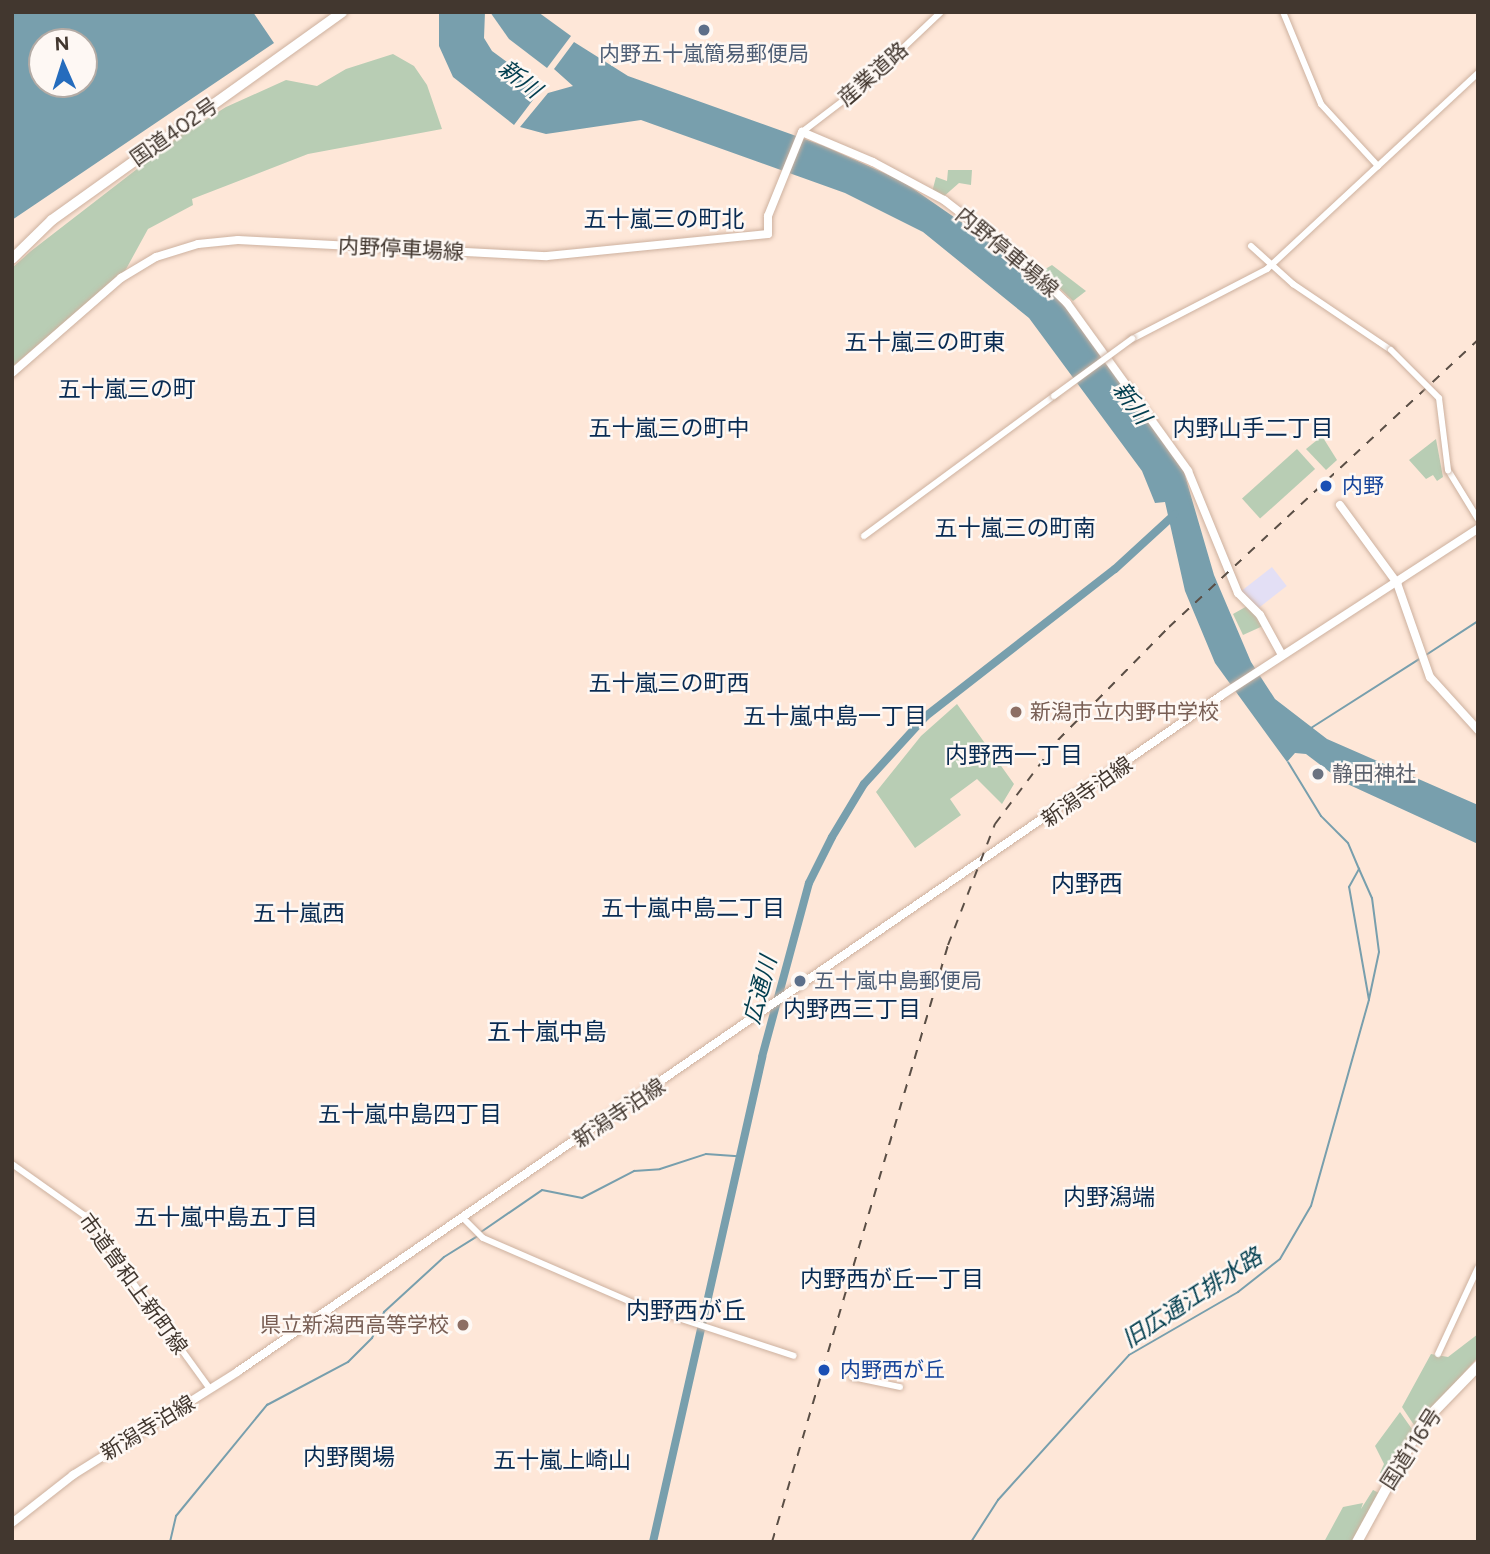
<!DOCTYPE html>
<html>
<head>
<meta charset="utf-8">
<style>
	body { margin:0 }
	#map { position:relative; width:1490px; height:1554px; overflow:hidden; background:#fee7d8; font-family:Figtree,"Noto Sans JP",sans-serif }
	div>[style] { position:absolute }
	.commercial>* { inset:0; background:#e3dff5; transform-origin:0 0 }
	.green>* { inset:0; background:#b8cdb4; transform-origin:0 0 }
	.water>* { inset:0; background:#789fad }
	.stream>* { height:2px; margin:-1px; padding:0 1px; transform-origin:1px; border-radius:1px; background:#789fad }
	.river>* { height:8px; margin:-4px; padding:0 4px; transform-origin:4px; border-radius:4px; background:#789fad }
	.roads { filter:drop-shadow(0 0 2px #cdb19f) drop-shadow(0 0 2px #cdb19f) }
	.minor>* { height:6px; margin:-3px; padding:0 3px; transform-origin:3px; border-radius:3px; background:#fff }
	.major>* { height:8px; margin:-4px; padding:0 4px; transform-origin:4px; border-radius:4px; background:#fff }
	.highway>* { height:10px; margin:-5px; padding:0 5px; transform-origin:5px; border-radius:5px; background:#fff }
	.rail>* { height:2px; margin-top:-1px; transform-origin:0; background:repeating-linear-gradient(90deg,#5a4e45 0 9px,transparent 0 18px) }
	.bridges { filter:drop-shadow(0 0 2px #cdb19f) drop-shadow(0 0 2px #cdb19f) }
	.minor-bridge>* { height:6px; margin:-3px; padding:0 3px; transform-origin:3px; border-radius:3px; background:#fff }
	.dots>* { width:19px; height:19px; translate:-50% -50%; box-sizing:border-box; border:4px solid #fef8f4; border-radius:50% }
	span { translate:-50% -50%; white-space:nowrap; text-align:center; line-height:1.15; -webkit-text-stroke:5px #fef8f4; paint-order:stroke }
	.service-label { font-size:21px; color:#4e5e75 }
	.left { translate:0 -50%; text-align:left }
	.street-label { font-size:21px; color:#42372f }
	.transit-label { font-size:21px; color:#164399 }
	.education-label { font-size:21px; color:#785e54 }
	.right { translate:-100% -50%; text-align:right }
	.worship-label { font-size:21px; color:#5b616d }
	.water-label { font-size:23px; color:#013d4e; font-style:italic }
	.neighbourhood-label { font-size:23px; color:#092b52 }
	.quarter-label { font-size:24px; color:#092b52 }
	.frame { position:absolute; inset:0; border:14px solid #42372f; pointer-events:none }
	.north { position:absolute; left:28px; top:28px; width:70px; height:70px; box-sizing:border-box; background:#fef8f4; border:2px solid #b3aba5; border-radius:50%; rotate:357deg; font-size:19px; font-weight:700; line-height:28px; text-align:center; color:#42372f }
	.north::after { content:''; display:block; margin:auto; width:24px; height:32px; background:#256cbd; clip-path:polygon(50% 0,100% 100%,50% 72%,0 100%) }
</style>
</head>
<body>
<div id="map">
	<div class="commercial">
		<div style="left:1272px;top:567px;width:24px;height:41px;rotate:52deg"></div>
	</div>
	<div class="green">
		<div style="clip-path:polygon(393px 54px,414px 66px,427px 85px,442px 129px,308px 154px,192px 199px,193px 205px,148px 229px,125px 271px,12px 367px,12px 268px,31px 251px,181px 135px,226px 107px,286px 80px,317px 86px,346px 69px)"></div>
		<div style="clip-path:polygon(948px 170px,972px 170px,971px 185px,959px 183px,942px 198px,932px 192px,936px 177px,947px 181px)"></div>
		<div style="clip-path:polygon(1052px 265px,1086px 291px,1073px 301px,1042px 271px)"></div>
		<div style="clip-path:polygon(1322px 436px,1337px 460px,1326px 470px,1306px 449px)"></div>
		<div style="clip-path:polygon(1436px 439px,1443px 477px,1437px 481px,1433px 475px,1426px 479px,1409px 460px)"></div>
		<div style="left:1297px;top:449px;width:27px;height:74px;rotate:48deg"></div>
		<div style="clip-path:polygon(1249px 605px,1265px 625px,1243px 635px,1233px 614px)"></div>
		<div style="clip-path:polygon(957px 704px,1014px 784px,1002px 804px,977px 779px,950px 799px,961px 815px,915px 848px,876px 792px,921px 736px)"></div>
		<div style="clip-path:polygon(1478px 1334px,1478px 1357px,1416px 1428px,1402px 1407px,1431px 1354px,1448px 1357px)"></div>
		<div style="clip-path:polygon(1400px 1412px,1414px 1432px,1387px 1476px,1380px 1473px,1384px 1464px,1375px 1446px)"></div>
		<div style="clip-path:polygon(1373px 1490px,1379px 1493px,1355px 1542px,1324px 1542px,1343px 1507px,1363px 1503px,1361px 1509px)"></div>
	</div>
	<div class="water">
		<div style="clip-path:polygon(evenodd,12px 12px,253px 12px,274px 43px,12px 220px,12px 12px,84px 42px,84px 84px,42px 84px,42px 42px,84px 42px)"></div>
		<div style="clip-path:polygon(439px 12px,485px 12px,484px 38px,492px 51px,542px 88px,514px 125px,453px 77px,439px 46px)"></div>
		<div style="clip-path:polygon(490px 12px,538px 12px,571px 36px,547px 68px,509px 39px)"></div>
		<div style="clip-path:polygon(574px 42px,628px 76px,824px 146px,902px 181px,1042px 278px,1115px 370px,1184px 472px,1214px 575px,1251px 662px,1275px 699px,1327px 739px,1478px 805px,1478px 844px,1343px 782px,1306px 754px,1295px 753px,1287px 762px,1215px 663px,1185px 591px,1165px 502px,1155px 503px,1142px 471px,1029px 318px,923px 232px,845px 193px,641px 120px,546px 134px,520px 127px,548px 93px,573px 86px,554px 69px)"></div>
	</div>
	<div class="stream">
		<div style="left:1426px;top:655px;width:62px;rotate:-33.2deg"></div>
		<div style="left:1311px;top:728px;width:130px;rotate:-32.5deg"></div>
		<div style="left:1359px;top:869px;width:32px;rotate:66deg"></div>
		<div style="left:1372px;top:898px;width:54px;rotate:82.6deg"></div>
		<div style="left:1379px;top:952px;width:48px;rotate:102deg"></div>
		<div style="left:481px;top:1232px;width:74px;rotate:-34.5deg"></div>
		<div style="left:542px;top:1190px;width:41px;rotate:11.3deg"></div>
		<div style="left:582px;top:1198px;width:59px;rotate:-27.4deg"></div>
		<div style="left:634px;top:1171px;width:26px;rotate:-4deg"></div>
		<div style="left:660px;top:1169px;width:48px;rotate:-18.1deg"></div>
		<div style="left:706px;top:1154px;width:32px;rotate:4deg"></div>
		<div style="left:170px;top:1542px;width:27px;rotate:-77deg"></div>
		<div style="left:176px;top:1516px;width:144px;rotate:-50.7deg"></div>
		<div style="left:267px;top:1405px;width:92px;rotate:-28deg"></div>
		<div style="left:348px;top:1362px;width:34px;rotate:-45deg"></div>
		<div style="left:372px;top:1338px;width:29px;rotate:-65deg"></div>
		<div style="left:384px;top:1312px;width:81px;rotate:-42.5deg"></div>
		<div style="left:444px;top:1257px;width:39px;rotate:-32deg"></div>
		<div style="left:971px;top:1542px;width:50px;rotate:-57.3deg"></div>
		<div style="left:998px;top:1500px;width:195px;rotate:-47.9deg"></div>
		<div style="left:1129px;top:1355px;width:126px;rotate:-30deg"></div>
		<div style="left:1238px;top:1292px;width:53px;rotate:-38.2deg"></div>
		<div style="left:1280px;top:1259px;width:61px;rotate:-59.7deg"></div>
		<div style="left:1311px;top:1206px;width:214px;rotate:-74.3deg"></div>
		<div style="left:1369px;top:1000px;width:115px;rotate:-100deg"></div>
		<div style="left:1349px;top:887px;width:21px;rotate:-61deg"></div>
		<div style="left:1359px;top:869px;width:28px;rotate:-113deg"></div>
		<div style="left:1348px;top:843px;width:38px;rotate:-135deg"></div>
		<div style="left:1321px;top:816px;width:63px;rotate:-121.4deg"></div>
	</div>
	<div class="river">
		<div style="left:653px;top:1542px;width:497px;rotate:-77.3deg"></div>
		<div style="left:762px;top:1057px;width:180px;rotate:-74.9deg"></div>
		<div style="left:809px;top:883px;width:51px;rotate:-63.4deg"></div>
		<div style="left:832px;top:837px;width:62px;rotate:-58.9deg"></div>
		<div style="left:864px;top:784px;width:92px;rotate:-47.6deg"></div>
		<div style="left:926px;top:716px;width:239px;rotate:-37.9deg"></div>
		<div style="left:1115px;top:569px;width:81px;rotate:-42.5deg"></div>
	</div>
	<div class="roads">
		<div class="minor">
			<div style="left:802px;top:132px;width:79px;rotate:-37.3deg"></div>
			<div style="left:865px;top:84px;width:105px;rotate:-43.5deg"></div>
			<div style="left:1378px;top:166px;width:137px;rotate:-42.9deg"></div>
			<div style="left:1251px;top:246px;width:57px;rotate:42.1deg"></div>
			<div style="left:1293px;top:284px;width:118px;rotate:34deg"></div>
			<div style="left:1132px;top:339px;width:152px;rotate:-27.4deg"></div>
			<div style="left:1267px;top:269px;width:151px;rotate:-42.9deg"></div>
			<div style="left:1378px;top:166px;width:84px;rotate:-132.6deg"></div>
			<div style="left:1321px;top:104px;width:100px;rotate:-112.4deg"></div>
			<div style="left:1448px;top:470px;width:57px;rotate:58.5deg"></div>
			<div style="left:864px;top:536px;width:236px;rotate:-36.4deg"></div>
			<div style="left:12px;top:1164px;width:88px;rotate:35.3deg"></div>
			<div style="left:84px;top:1215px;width:215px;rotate:54.1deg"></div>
			<div style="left:463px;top:1218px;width:28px;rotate:45deg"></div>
			<div style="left:483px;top:1238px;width:163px;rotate:23.4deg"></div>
			<div style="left:633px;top:1303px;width:169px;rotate:18.2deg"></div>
			<div style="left:1438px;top:1354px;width:95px;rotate:-65.1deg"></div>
			<div style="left:852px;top:1377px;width:49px;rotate:11.8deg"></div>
		</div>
		<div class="major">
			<div style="left:12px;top:373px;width:145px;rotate:-41.1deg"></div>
			<div style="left:121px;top:278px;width:41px;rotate:-31deg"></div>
			<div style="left:156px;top:257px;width:44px;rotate:-17.2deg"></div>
			<div style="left:198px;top:244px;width:40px;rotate:-5.7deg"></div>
			<div style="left:238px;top:240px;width:309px;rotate:3deg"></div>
			<div style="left:547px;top:256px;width:222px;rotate:-5.7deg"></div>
			<div style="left:768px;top:234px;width:18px;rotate:-90deg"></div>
			<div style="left:768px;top:216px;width:91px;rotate:-68deg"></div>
			<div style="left:802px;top:132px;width:77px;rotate:22.9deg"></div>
			<div style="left:873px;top:162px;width:81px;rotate:28.2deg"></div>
			<div style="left:944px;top:200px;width:105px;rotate:37.6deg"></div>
			<div style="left:1027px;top:264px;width:56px;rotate:44.3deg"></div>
			<div style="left:1067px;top:303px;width:207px;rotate:54.2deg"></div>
			<div style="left:1188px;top:471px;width:132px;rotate:67.7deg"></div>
			<div style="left:1238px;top:593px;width:31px;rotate:45deg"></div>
			<div style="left:1260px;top:615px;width:46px;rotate:61.2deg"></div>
			<div style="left:1340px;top:505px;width:97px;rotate:53.8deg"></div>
			<div style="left:1397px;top:583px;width:100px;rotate:70.7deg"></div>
			<div style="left:1430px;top:677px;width:72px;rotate:47.8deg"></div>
			<div style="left:12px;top:1523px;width:78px;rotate:-38.2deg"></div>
			<div style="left:73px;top:1475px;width:194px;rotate:-32.1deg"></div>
			<div style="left:237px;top:1372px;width:1195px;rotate:-34.5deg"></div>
			<div style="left:1222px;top:695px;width:305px;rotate:-33deg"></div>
		</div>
		<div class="highway">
			<div style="left:12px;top:259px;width:56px;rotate:-44.3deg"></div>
			<div style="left:52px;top:220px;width:357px;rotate:-35.6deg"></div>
			<div style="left:1357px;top:1542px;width:133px;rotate:-61.3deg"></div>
			<div style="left:1421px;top:1425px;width:82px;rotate:-46deg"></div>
		</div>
	</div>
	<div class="rail">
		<div style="left:772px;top:1542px;width:622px;rotate:-73.57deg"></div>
		<div style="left:948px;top:945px;width:130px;rotate:-68.8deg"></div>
		<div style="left:995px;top:824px;width:105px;rotate:-53.1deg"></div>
		<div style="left:1058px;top:740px;width:158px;rotate:-45.5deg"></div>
		<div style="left:1169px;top:627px;width:422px;rotate:-42.9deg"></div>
	</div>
	<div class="bridges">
		<div class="minor-bridge">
			<div style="left:1391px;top:350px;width:68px;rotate:45deg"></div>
			<div style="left:1439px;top:398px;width:73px;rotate:82.9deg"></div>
			<div style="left:1054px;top:396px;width:97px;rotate:-36.2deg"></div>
		</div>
	</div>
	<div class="dots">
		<div style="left:704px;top:30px;background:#5c6f8a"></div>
		<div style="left:1326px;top:486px;background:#1a4fb4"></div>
		<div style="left:1016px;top:712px;background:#8d6e63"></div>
		<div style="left:1318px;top:774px;background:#6b7280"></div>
		<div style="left:800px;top:981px;background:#5c6f8a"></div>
		<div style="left:463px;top:1325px;background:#8d6e63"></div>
		<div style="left:824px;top:1370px;background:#1a4fb4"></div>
	</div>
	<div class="service-label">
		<span style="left:704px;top:54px">内野五十嵐簡易郵便局</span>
		<span class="left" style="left:814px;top:981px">五十嵐中島郵便局</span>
	</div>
	<div class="street-label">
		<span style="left:873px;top:74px;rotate:-41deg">産業道路</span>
		<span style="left:174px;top:132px;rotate:-35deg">国道402号</span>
		<span style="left:401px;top:249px;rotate:3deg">内野停車場線</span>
		<span style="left:1007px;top:252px;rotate:40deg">内野停車場線</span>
		<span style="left:1087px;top:792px;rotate:-35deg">新潟寺泊線</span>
		<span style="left:619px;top:1113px;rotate:-34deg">新潟寺泊線</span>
		<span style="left:133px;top:1284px;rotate:54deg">市道曽和上新町線</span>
		<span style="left:148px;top:1428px;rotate:-31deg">新潟寺泊線</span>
		<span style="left:1411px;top:1449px;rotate:-57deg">国道116号</span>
	</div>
	<div class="transit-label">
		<span class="left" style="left:1342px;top:486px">内野</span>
		<span class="left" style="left:840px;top:1370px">内野西が丘</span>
	</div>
	<div class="education-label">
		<span class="left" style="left:1030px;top:712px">新潟市立内野中学校</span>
		<span class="right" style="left:449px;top:1325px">県立新潟西高等学校</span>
	</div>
	<div class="worship-label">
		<span class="left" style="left:1332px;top:774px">静田神社</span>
	</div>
	<div class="water-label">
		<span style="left:520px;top:79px;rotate:37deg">新川</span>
		<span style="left:1132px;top:403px;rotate:54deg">新川</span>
		<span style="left:760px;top:990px;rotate:-75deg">広通川</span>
		<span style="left:1192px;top:1298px;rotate:-33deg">旧広通江排水路</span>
	</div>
	<div class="neighbourhood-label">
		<span style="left:664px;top:219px">五十嵐三の町北</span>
		<span style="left:925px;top:342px">五十嵐三の町東</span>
		<span style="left:127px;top:389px">五十嵐三の町</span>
		<span style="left:669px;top:428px">五十嵐三の町中</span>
		<span style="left:1253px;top:428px">内野山手二丁目</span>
		<span style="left:1015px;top:528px">五十嵐三の町南</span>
		<span style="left:669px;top:683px">五十嵐三の町西</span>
		<span style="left:835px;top:716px">五十嵐中島一丁目</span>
		<span style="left:1014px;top:755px">内野西一丁目</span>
		<span style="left:693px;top:908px">五十嵐中島二丁目</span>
		<span style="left:299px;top:913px">五十嵐西</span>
		<span style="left:852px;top:1009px">内野西三丁目</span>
		<span style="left:410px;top:1114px">五十嵐中島四丁目</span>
		<span style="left:1109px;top:1197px">内野潟端</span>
		<span style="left:226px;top:1217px">五十嵐中島五丁目</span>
		<span style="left:892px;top:1279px">内野西が丘一丁目</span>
		<span style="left:349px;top:1457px">内野関場</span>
		<span style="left:562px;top:1460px">五十嵐上崎山</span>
	</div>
	<div class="quarter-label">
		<span style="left:1087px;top:884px">内野西</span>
		<span style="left:547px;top:1032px">五十嵐中島</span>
		<span style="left:686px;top:1311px">内野西が丘</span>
	</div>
	<div class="frame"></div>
	<div class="north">N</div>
</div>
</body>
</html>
